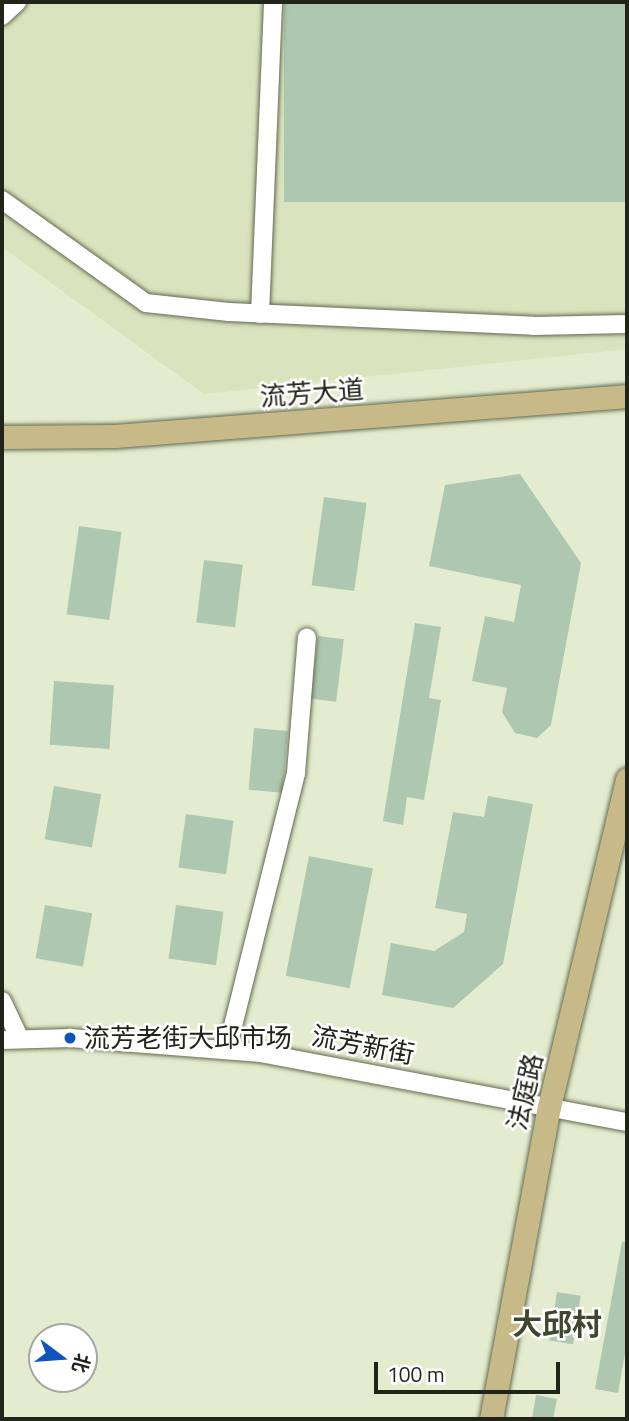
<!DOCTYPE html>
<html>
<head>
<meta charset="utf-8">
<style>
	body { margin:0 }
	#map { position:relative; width:629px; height:1421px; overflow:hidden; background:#e3ecce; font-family:"Titillium Web","Noto Sans SC",sans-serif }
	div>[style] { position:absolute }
	.built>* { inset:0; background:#d9e3be }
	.building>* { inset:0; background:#adc7b0; transform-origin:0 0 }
	.roads { filter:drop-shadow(0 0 2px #636a50) drop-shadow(0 0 2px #636a50) }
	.minor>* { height:18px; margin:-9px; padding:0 9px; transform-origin:9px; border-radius:9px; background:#fff }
	.major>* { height:23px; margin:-11.5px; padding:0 11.5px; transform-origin:11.5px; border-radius:11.5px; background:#c8b989 }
	.dots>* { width:19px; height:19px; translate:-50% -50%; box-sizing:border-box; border:4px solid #fff; border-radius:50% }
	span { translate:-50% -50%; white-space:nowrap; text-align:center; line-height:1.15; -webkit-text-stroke:5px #fff; paint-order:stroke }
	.street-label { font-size:26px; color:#212419 }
	.poi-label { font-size:26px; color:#212419 }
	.left { translate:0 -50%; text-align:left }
	.quarter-label { font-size:30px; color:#40472e; font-weight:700 }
	.frame { position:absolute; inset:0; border:4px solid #212419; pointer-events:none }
	.north { position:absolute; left:28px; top:1323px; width:70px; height:70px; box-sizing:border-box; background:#fff; border:2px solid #a6a7a3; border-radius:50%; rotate:106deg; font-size:19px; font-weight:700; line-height:28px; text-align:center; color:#212419 }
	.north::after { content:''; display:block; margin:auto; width:24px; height:32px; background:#0f53be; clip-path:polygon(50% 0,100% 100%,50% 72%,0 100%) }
	.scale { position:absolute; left:374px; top:1362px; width:186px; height:32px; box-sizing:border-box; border:4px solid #212419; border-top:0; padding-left:9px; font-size:21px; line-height:24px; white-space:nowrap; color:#212419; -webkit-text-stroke:5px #fff; paint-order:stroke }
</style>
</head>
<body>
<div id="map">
	<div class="built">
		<div style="clip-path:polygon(2px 2px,627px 2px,627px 349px,204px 394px,2px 247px)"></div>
	</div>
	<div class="building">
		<div style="left:284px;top:2px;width:343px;height:200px"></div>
		<div style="clip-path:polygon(520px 474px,581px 563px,551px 725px,537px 738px,515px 733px,502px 712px,507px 688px,472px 681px,485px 616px,514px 622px,521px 585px,429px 566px,445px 485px)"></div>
		<div style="left:324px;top:497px;width:43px;height:89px;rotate:8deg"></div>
		<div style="left:79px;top:526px;width:43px;height:89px;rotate:8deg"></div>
		<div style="left:204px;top:560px;width:39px;height:63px;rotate:7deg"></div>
		<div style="clip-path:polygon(415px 623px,441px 627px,429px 698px,441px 700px,424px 800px,407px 797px,403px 825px,383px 821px)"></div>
		<div style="left:318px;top:636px;width:26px;height:63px;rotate:7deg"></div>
		<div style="left:54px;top:681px;width:60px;height:64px;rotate:4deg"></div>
		<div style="left:254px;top:728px;width:34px;height:62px;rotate:5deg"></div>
		<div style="left:54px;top:786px;width:48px;height:54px;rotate:10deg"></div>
		<div style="clip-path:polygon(488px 796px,533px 804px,503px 964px,453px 1008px,382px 995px,391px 943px,434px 951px,464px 932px,467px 914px,435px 908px,453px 812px,484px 817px)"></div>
		<div style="left:186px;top:814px;width:48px;height:54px;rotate:8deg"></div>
		<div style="left:309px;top:856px;width:65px;height:122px;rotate:11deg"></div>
		<div style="left:45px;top:905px;width:48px;height:54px;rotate:10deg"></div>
		<div style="left:176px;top:905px;width:48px;height:54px;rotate:8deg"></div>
		<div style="clip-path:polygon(622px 1242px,627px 1242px,627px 1342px,618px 1393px,595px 1389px)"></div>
		<div style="left:557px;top:1292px;width:24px;height:49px;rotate:9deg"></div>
		<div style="clip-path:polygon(536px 1395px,557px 1399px,553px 1419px,532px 1419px)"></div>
	</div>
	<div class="roads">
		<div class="minor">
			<div style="left:2px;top:16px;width:21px;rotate:-43deg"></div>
			<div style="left:2px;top:200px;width:177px;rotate:35.6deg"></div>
			<div style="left:146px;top:303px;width:83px;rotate:6.2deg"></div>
			<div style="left:229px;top:312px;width:305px;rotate:2.6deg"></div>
			<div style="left:534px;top:326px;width:93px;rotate:-1.2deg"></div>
			<div style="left:260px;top:314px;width:312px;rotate:-87.6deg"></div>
			<div style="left:2px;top:1001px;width:42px;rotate:64.7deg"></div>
			<div style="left:2px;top:1040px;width:68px;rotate:-1.7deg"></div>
			<div style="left:70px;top:1038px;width:192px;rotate:4.5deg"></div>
			<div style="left:261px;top:1053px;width:372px;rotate:10.7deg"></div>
			<div style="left:227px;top:1050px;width:285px;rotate:-76deg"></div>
			<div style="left:296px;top:773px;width:136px;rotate:-85.4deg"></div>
		</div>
		<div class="major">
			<div style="left:2px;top:437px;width:113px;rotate:-0.5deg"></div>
			<div style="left:115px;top:436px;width:514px;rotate:-4.47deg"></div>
			<div style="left:491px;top:1419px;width:317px;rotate:-79.5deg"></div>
			<div style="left:549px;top:1107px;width:337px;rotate:-76.6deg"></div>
		</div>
	</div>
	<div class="dots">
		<div style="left:70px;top:1038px;background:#0f53be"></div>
	</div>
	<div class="street-label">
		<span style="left:312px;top:393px;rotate:-4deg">流芳大道</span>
		<span style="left:363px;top:1045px;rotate:11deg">流芳新街</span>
		<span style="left:525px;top:1092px;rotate:-77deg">法庭路</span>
	</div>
	<div class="poi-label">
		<span class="left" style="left:84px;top:1038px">流芳老街大邱市场</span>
	</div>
	<div class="quarter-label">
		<span style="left:557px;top:1324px">大邱村</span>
	</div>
	<div class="frame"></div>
	<div class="north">北</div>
	<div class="scale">100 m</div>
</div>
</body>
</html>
